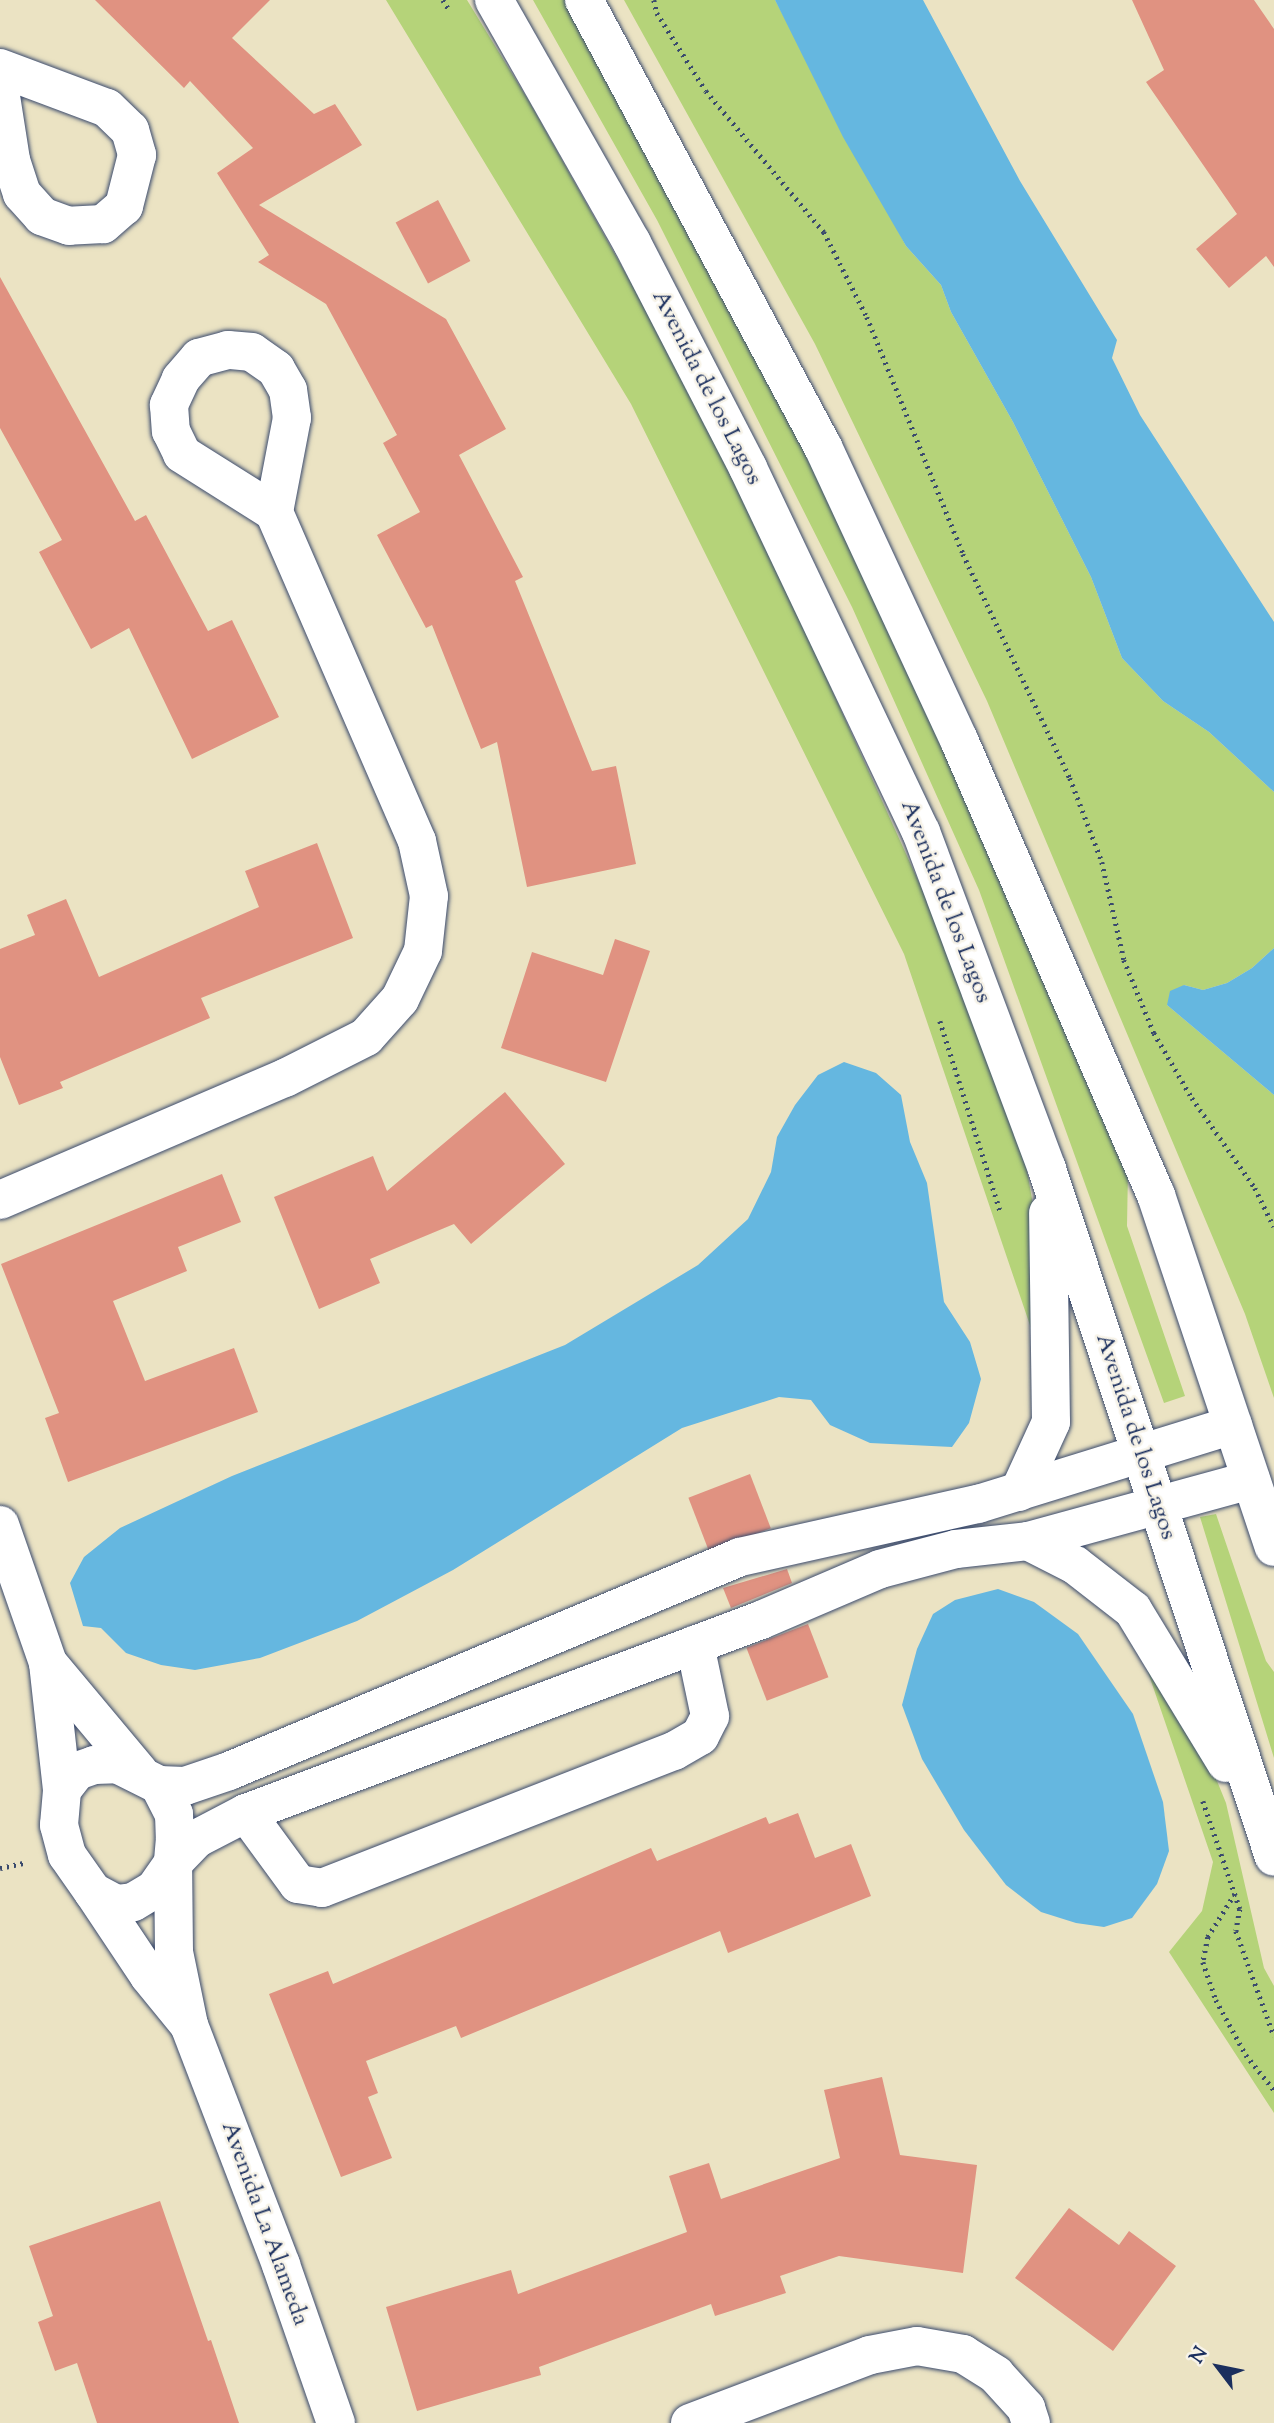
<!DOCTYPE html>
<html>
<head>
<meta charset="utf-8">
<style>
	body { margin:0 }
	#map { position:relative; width:1274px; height:2423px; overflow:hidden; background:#ebe3c3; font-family:"Sorts Mill Goudy",serif }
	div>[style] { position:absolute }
	.green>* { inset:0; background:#b5d379 }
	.water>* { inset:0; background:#65b7e0 }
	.building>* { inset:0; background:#e09281; transform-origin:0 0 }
	.path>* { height:4.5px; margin-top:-2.25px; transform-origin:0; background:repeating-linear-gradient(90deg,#3a4a6d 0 2px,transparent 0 7px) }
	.roads { filter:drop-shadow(0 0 2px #3a4a6d) drop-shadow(0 0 2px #3a4a6d) }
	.minor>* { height:38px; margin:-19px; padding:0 19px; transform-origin:19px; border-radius:19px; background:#fff }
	span { translate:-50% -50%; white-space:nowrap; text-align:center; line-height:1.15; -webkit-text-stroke:5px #f7f3e8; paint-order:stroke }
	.street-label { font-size:24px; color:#1b2f5e }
	.north { position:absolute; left:1183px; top:2332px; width:70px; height:70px; -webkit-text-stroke:5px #f7f3e8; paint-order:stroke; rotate:302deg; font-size:19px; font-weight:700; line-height:28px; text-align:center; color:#1b2f5e }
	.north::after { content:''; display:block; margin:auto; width:24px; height:32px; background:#1b2f5e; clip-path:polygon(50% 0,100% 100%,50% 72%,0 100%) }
</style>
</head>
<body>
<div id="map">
	<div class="green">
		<div style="clip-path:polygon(386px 0,467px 0,530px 103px,717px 436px,950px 951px,1022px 1143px,1034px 1210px,1037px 1346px,904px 954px,631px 404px)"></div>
		<div style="clip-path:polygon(533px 0,567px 0,880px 596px,1128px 1170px,1127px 1226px,1185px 1396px,1164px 1403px,979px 890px,852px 607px,657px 220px)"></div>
		<div style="clip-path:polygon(624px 0,775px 0,906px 246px,941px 285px,951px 312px,1013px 422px,1091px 577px,1122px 658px,1163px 701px,1209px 732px,1274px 792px,1274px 948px,1252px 968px,1227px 983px,1203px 990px,1184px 985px,1167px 1005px,1274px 1095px,1274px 1398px,1245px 1314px,987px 701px,815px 344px)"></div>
		<div style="clip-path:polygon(1216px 1514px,1266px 1661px,1274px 1672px,1274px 1758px,1200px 1517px)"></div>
		<div style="clip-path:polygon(1138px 1643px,1206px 1754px,1226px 1803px,1264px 1968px,1274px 1986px,1274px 2113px,1169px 1952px,1202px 1911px,1213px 1862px)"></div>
	</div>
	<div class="water">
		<div style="clip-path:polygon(775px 0,923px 0,1020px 181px,1117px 340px,1112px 358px,1140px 415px,1274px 622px,1274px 792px,1209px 732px,1163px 701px,1122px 658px,1091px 577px,1013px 422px,951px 312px,941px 285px,906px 246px,843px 137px)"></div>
		<div style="clip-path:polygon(1274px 948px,1274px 1095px,1167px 1005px,1170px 991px,1184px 985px,1203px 990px,1227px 983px,1252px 968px)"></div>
		<div style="clip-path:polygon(844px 1062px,876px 1073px,901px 1095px,910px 1142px,927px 1183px,944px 1302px,970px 1342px,981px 1379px,969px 1423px,952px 1447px,870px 1443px,830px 1425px,811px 1400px,779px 1397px,682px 1428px,453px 1570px,357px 1621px,260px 1658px,195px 1670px,161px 1665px,126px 1653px,101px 1628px,83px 1626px,70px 1583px,84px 1557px,120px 1528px,232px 1476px,565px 1345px,698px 1265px,748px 1219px,771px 1172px,777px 1137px,795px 1105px,818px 1075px)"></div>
		<div style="clip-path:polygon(998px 1589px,1034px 1602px,1078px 1634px,1133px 1714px,1163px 1802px,1169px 1851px,1157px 1884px,1132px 1918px,1104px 1927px,1076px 1923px,1041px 1912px,1006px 1885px,964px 1830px,922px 1759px,902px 1705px,917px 1649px,933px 1614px,955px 1600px)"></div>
	</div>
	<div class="building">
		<div style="clip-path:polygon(95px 0,270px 0,232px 38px,314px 114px,335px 104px,362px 145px,259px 205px,446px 319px,506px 429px,459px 455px,523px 577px,515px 581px,592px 771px,616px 766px,636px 864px,527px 887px,497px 742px,481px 749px,432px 625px,426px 628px,377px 535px,420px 512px,383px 443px,397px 435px,326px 304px,258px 262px,269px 255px,217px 173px,253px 148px,190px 81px,184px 88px)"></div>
		<div style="clip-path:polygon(1132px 0,1254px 0,1274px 29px,1274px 267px,1266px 256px,1229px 288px,1196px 249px,1237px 214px,1146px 82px,1164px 70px)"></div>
		<div style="left:438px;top:200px;width:69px;height:48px;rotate:62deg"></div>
		<div style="clip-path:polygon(0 277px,135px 521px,146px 515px,208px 631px,232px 620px,279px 717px,192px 759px,129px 628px,91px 649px,39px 552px,62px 540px,0 428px)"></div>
		<div style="clip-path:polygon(317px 843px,353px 938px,201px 998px,210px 1018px,60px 1082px,63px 1088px,19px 1105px,0 1057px,0 949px,35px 935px,27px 915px,66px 899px,99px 977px,259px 907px,245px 871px)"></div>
		<div style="clip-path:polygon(615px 939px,650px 951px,606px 1082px,501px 1048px,532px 952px,603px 975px)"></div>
		<div style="clip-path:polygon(505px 1092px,565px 1164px,471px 1244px,454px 1224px,370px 1259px,380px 1283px,319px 1309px,274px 1197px,373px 1156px,387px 1191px)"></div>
		<div style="clip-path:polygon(222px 1174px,241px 1222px,178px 1247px,187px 1271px,113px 1301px,145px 1381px,234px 1348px,258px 1412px,68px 1482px,45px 1418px,59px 1413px,1px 1264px)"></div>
		<div style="left:750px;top:1474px;width:58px;height:66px;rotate:69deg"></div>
		<div style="clip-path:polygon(787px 1569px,792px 1583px,731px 1608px,723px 1588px)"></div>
		<div style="left:808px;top:1624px;width:57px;height:66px;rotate:69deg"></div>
		<div style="clip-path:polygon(798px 1813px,815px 1858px,851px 1844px,871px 1896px,728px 1953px,720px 1931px,461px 2038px,456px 2026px,366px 2061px,378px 2093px,368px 2097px,392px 2158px,341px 2177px,269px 1994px,328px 1971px,333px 1984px,651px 1848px,657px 1861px,766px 1817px,769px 1824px)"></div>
		<div style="clip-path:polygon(882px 2077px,900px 2155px,977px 2165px,963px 2273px,839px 2256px,780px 2276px,786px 2293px,715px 2316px,711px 2304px,539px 2367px,541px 2375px,417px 2411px,386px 2307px,511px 2270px,518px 2294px,687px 2232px,669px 2176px,709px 2163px,721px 2199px,840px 2158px,824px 2090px)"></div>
		<div style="clip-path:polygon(160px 2201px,208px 2341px,211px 2340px,239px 2423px,97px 2423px,77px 2363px,55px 2371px,38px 2322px,53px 2316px,29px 2246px)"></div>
		<div style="clip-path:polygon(1069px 2208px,1119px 2245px,1129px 2231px,1176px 2266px,1113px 2351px,1015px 2278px)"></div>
	</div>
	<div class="path">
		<div style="left:443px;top:0;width:13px;rotate:58deg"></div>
		<div style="left:654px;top:0;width:13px;rotate:77deg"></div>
		<div style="left:657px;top:13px;width:92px;rotate:57.9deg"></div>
		<div style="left:706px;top:91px;width:184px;rotate:50.1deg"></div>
		<div style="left:824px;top:232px;width:95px;rotate:63.2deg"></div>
		<div style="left:867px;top:317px;width:256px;rotate:67.9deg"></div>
		<div style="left:963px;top:554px;width:248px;rotate:64.5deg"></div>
		<div style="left:1070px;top:778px;width:90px;rotate:69.1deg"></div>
		<div style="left:1102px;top:862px;width:100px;rotate:77.3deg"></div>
		<div style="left:1124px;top:960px;width:79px;rotate:67.7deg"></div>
		<div style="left:1154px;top:1033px;width:75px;rotate:59.7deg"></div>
		<div style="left:1192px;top:1098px;width:110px;rotate:55deg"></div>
		<div style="left:1255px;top:1188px;width:43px;rotate:64deg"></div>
		<div style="left:940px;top:1021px;width:201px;rotate:72.4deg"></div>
		<div style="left:1203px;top:1801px;width:114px;rotate:71.1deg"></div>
		<div style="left:1240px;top:1909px;width:22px;rotate:100deg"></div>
		<div style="left:1236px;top:1931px;width:112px;rotate:70.1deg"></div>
		<div style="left:0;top:1868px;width:25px;rotate:-12deg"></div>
		<div style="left:1235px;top:1894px;width:51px;rotate:122.1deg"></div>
		<div style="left:1208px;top:1937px;width:25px;rotate:101deg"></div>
		<div style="left:1203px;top:1962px;width:40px;rotate:71.1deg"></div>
		<div style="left:1216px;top:2000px;width:63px;rotate:61.4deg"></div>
		<div style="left:1246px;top:2055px;width:45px;rotate:51.3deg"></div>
	</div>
	<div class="roads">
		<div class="minor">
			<div style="left:494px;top:0;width:279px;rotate:60.4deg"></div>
			<div style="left:632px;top:243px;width:253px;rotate:62.7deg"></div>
			<div style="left:748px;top:468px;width:403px;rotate:64.6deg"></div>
			<div style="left:921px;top:832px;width:360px;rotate:69.5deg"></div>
			<div style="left:1047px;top:1169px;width:724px;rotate:71.74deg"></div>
			<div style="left:584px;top:0;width:507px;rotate:61.87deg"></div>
			<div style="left:823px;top:447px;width:323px;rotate:65.1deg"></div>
			<div style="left:959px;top:740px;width:496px;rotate:66.6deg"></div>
			<div style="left:1156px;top:1195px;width:371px;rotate:71.5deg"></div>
			<div style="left:0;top:68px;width:114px;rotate:20.5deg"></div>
			<div style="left:107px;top:108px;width:32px;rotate:44deg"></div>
			<div style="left:130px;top:130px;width:26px;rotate:74deg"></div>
			<div style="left:137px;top:155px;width:53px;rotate:104.3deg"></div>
			<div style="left:124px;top:206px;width:28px;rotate:139deg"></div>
			<div style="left:103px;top:224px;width:34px;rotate:177deg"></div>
			<div style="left:69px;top:226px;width:29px;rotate:-160deg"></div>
			<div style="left:42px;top:216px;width:30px;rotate:-132deg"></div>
			<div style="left:22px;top:194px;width:36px;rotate:-108deg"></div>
			<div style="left:11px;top:160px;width:71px;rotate:-98.9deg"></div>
			<div style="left:0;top:1200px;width:310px;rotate:-23.2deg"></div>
			<div style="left:285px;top:1078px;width:91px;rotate:-26.8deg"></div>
			<div style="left:366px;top:1037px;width:51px;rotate:-48.2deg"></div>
			<div style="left:400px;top:999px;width:53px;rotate:-64.4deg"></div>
			<div style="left:423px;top:951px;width:55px;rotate:-83.8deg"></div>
			<div style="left:429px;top:896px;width:56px;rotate:-102.3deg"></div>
			<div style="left:417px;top:841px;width:359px;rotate:-113.5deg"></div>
			<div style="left:274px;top:512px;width:96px;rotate:-79.2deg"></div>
			<div style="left:292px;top:418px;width:28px;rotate:-98deg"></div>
			<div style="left:288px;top:390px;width:24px;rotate:-120deg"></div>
			<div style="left:276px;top:369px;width:29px;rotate:-145deg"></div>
			<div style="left:252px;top:352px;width:24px;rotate:-175deg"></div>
			<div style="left:228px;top:350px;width:30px;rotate:165deg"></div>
			<div style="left:199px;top:358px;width:28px;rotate:131deg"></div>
			<div style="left:181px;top:379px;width:29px;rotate:115deg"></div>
			<div style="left:169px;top:405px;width:26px;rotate:86deg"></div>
			<div style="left:171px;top:431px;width:25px;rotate:64deg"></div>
			<div style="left:182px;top:454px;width:109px;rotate:32.2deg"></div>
			<div style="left:1019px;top:1492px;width:77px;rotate:-65.4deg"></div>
			<div style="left:1051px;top:1422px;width:209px;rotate:-90.8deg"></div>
			<div style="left:0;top:1525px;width:146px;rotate:70.8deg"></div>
			<div style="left:1028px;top:1541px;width:53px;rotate:27.1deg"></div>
			<div style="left:1075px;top:1565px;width:73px;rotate:37.8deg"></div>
			<div style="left:1133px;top:1610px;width:179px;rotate:58.7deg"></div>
			<div style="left:159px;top:1785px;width:26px;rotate:2deg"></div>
			<div style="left:185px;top:1786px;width:46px;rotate:-18.8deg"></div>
			<div style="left:229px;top:1771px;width:554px;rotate:-22.72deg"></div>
			<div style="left:740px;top:1557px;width:244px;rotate:-12.6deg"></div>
			<div style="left:978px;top:1504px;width:267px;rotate:-17.2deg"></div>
			<div style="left:62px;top:1790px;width:24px;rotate:-52deg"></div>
			<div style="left:77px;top:1771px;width:18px;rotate:-19deg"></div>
			<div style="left:94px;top:1765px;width:23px;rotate:-2deg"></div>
			<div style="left:117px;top:1764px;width:47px;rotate:26.6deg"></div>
			<div style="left:159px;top:1785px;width:33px;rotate:63deg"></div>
			<div style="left:174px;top:1814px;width:24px;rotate:88deg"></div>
			<div style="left:175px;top:1838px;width:25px;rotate:95deg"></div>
			<div style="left:173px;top:1863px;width:32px;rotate:125deg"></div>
			<div style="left:155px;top:1889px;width:26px;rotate:149deg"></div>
			<div style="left:133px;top:1902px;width:17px;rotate:173deg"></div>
			<div style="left:116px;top:1904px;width:26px;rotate:-152deg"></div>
			<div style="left:93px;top:1892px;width:45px;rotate:-125.1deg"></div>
			<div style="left:67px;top:1855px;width:31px;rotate:-105deg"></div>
			<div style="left:59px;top:1825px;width:35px;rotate:-85deg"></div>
			<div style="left:62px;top:1790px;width:128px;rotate:-96.3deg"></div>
			<div style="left:48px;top:1663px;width:142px;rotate:50.1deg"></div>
			<div style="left:246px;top:1813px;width:88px;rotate:53.8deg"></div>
			<div style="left:298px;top:1884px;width:24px;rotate:9deg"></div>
			<div style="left:322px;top:1888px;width:378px;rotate:-21.3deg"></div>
			<div style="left:674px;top:1751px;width:30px;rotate:-30deg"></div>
			<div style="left:700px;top:1736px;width:22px;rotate:-63deg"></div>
			<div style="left:710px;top:1716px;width:73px;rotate:-101.9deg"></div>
			<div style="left:93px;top:1892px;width:101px;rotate:56.3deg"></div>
			<div style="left:149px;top:1976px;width:63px;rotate:50.8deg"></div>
			<div style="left:189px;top:2025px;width:75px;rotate:-101.6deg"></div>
			<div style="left:174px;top:1952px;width:89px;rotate:-90.6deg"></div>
			<div style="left:173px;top:1863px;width:33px;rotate:-46deg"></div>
			<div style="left:196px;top:1839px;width:56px;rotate:-27.5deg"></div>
			<div style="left:246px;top:1813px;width:550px;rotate:-20.54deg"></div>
			<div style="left:761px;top:1620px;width:129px;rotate:-23.2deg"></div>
			<div style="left:880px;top:1569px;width:79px;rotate:-14.7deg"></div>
			<div style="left:956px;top:1549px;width:72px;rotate:-6.3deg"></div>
			<div style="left:1028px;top:1541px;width:231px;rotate:-15.3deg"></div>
			<div style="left:189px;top:2025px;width:257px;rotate:69deg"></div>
			<div style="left:281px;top:2265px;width:167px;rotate:70.8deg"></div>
			<div style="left:690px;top:2423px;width:192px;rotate:-20.7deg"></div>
			<div style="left:870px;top:2355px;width:48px;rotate:-10.8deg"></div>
			<div style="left:917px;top:2346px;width:47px;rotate:9.9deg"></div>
			<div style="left:963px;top:2354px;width:39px;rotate:32deg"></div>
			<div style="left:996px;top:2375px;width:45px;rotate:47.7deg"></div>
			<div style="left:1026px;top:2408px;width:16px;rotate:72deg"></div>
		</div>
	</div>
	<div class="street-label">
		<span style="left:706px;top:388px;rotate:63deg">Avenida de los Lagos</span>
		<span style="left:945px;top:902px;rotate:69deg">Avenida de los Lagos</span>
		<span style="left:1135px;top:1437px;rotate:72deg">Avenida de los Lagos</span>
		<span style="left:264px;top:2224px;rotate:70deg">Avenida La Alameda</span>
	</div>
	<div class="north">N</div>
</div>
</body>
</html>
